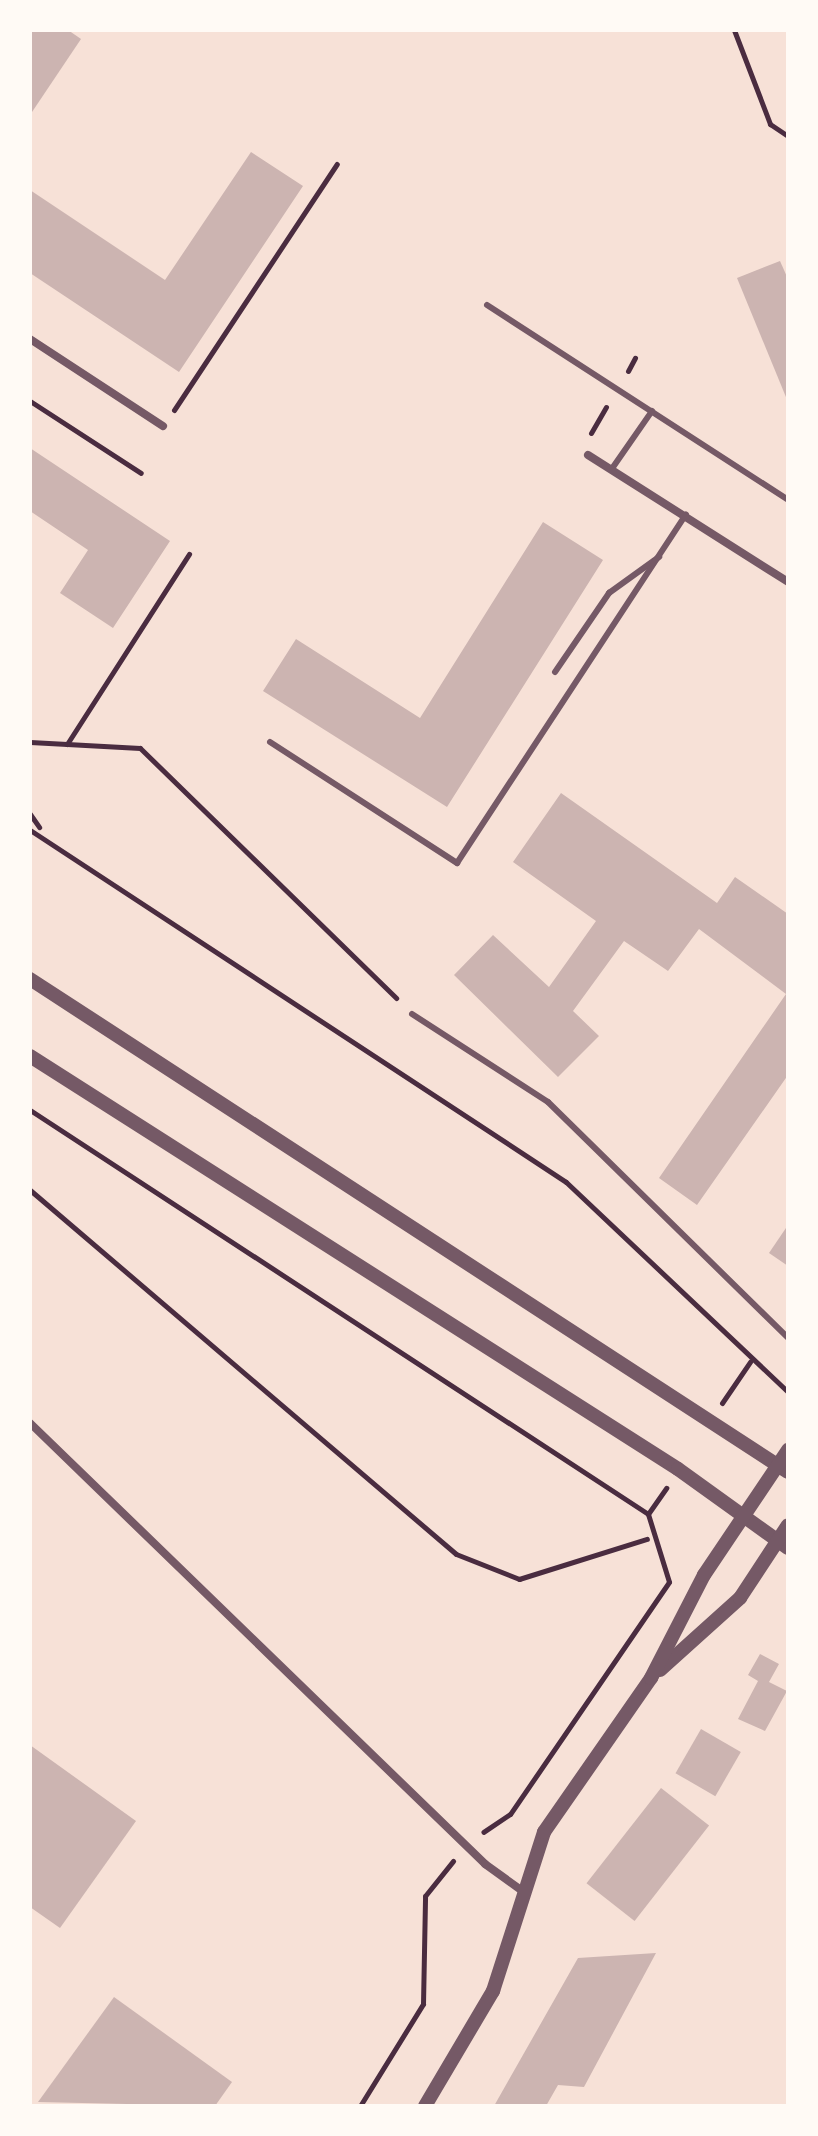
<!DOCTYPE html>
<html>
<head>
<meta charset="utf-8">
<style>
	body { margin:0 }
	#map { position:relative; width:818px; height:2136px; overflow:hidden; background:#f7e1d7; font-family:"DejaVu Sans",sans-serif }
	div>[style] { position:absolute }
	.building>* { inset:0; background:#ccb4b1; transform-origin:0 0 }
	.path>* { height:5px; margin:-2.5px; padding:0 2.5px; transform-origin:2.5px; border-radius:2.5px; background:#4a2c40 }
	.service>* { height:6px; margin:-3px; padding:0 3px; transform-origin:3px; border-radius:3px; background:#755966 }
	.minor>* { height:8px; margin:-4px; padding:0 4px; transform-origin:4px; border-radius:4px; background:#755966 }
	.tertiary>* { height:14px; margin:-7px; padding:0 7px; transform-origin:7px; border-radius:7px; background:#755966 }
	span { translate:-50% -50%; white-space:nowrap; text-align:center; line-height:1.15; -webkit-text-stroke:8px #fffaf5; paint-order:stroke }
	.frame { position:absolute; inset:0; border:32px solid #fffaf5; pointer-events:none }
</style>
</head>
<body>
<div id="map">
	<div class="building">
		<div style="clip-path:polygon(30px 30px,68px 30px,81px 39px,30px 115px)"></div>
		<div style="clip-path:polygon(251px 152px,303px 186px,179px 372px,30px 273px,30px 190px,165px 280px)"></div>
		<div style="clip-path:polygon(780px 261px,788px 279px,788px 402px,737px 278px)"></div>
		<div style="clip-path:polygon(30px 448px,170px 541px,113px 628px,60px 593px,88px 550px,30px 511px)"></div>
		<div style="clip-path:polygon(543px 522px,603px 560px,447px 807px,263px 691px,296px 639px,420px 718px)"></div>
		<div style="clip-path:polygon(561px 793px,717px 903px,735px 877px,788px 914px,788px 1075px,697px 1205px,659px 1178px,786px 994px,699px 929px,668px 971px,624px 941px,573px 1011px,599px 1036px,558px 1077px,454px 975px,493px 935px,549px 987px,596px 921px,513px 862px)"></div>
		<div style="clip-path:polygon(788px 1225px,788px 1266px,769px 1253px)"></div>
		<div style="clip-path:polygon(760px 1654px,779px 1664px,769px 1682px,787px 1691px,765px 1731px,738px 1719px,758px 1681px,748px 1675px)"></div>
		<div style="left:701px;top:1729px;width:46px;height:51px;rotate:30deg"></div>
		<div style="clip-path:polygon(30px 1745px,136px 1821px,60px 1928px,30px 1907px)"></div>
		<div style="left:661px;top:1788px;width:61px;height:121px;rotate:38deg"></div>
		<div style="clip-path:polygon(656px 1953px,584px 2087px,558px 2085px,546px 2106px,494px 2106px,578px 1958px)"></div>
		<div style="clip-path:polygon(114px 1997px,232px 2082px,215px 2106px,38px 2102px)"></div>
	</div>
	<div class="path">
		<div style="left:734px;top:30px;width:101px;rotate:69deg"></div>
		<div style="left:770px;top:124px;width:22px;rotate:34deg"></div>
		<div style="left:628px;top:371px;width:15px;rotate:-62deg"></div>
		<div style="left:30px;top:401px;width:132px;rotate:33deg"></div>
		<div style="left:174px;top:410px;width:295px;rotate:-56.5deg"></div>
		<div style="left:591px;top:433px;width:30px;rotate:-60deg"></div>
		<div style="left:30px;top:742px;width:37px;rotate:3deg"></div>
		<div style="left:67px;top:744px;width:226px;rotate:-57.3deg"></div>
		<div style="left:67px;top:744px;width:73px;rotate:3.1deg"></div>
		<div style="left:140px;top:748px;width:358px;rotate:44.3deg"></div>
		<div style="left:30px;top:814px;width:16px;rotate:55deg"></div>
		<div style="left:30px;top:830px;width:641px;rotate:33.29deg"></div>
		<div style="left:566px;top:1182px;width:306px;rotate:43.4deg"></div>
		<div style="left:30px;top:1110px;width:738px;rotate:33.17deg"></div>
		<div style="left:648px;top:1514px;width:71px;rotate:72.8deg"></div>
		<div style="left:669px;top:1582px;width:281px;rotate:124.4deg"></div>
		<div style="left:510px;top:1814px;width:32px;rotate:146deg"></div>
		<div style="left:30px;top:1190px;width:560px;rotate:40.51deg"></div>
		<div style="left:456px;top:1554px;width:68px;rotate:21.6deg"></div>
		<div style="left:519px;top:1579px;width:134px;rotate:-17.4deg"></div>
		<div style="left:722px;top:1403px;width:50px;rotate:-55.7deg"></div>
		<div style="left:648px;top:1514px;width:32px;rotate:-55deg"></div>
		<div style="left:360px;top:2106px;width:120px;rotate:-58.3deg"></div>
		<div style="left:423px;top:2004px;width:108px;rotate:-88.9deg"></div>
		<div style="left:425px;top:1896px;width:45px;rotate:-51.3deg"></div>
	</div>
	<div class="service">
		<div style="left:487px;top:305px;width:359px;rotate:32.9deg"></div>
		<div style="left:611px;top:470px;width:72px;rotate:-55.2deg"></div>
		<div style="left:555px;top:672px;width:96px;rotate:-55.6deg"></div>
		<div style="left:609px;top:593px;width:62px;rotate:-35.8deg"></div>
		<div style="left:270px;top:742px;width:223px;rotate:32.9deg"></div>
		<div style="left:457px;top:863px;width:417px;rotate:-56.7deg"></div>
		<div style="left:412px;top:1014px;width:162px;rotate:32.9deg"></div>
		<div style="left:548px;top:1102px;width:337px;rotate:44.5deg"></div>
	</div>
	<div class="minor">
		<div style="left:30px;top:339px;width:159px;rotate:33.2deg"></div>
		<div style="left:588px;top:455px;width:237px;rotate:32.4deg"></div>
		<div style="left:30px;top:1423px;width:634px;rotate:44.1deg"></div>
		<div style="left:485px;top:1864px;width:44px;rotate:35.8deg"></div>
	</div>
	<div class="tertiary">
		<div style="left:30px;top:979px;width:904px;rotate:33.04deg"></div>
		<div style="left:30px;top:1056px;width:768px;rotate:32.51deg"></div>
		<div style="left:678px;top:1469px;width:135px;rotate:35.7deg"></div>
		<div style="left:660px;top:1670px;width:108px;rotate:-42deg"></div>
		<div style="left:740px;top:1598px;width:87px;rotate:-56.7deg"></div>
		<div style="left:425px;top:2106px;width:134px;rotate:-59.4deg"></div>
		<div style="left:493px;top:1991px;width:167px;rotate:-72.2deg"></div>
		<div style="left:544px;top:1832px;width:188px;rotate:-55.2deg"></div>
		<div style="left:651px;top:1678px;width:116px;rotate:-62.8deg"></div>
		<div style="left:704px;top:1575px;width:151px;rotate:-56.1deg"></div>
	</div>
	<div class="frame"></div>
</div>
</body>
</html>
